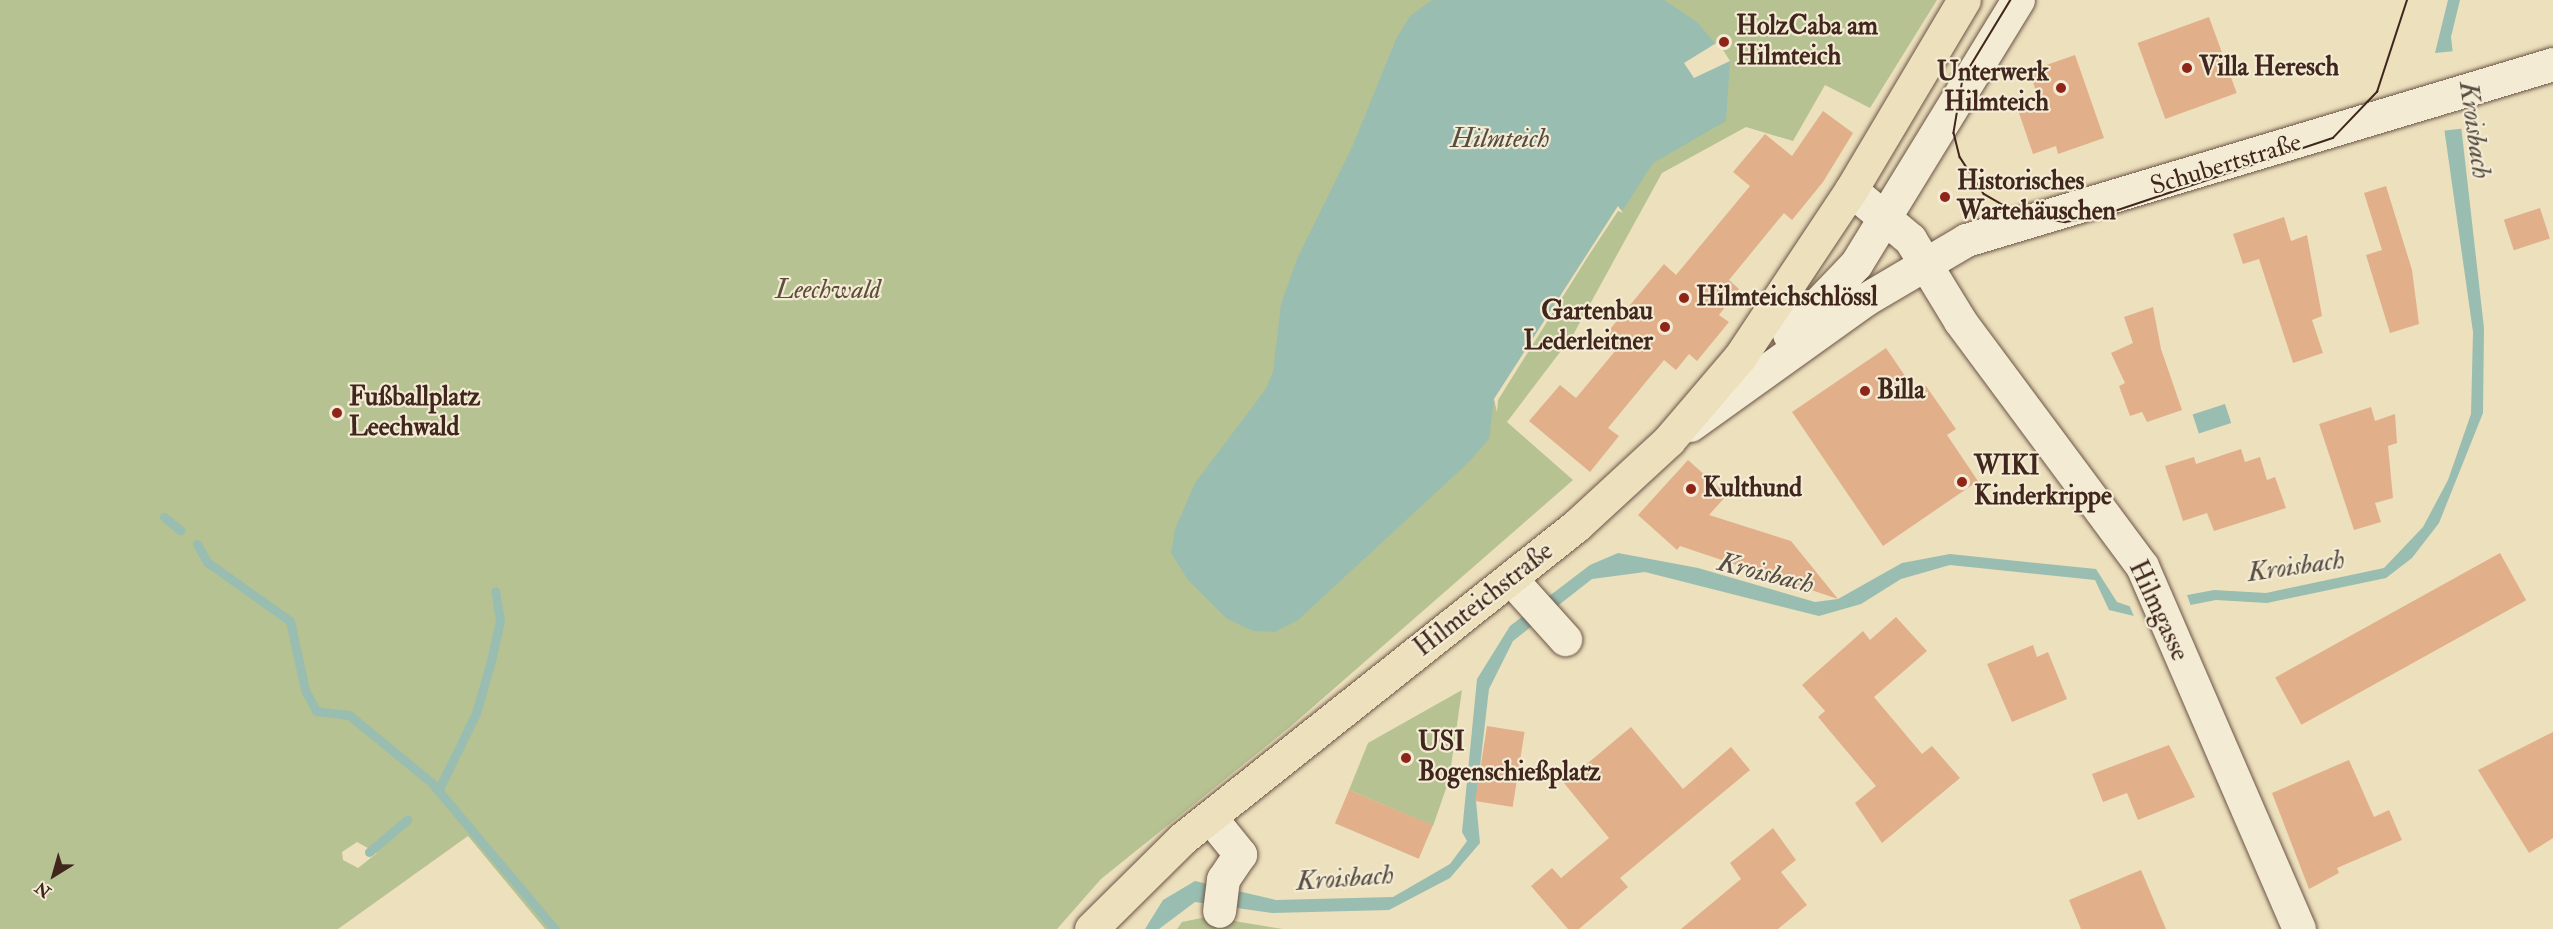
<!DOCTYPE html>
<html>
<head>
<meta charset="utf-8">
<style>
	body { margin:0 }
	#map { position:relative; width:2553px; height:929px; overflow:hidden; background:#ede0bd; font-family:"IM FELL Double Pica",serif }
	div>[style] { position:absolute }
	.green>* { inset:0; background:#b7c292 }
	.water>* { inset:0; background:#99bdb0; transform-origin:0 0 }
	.pier>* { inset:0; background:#ede0bd; transform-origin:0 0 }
	.stream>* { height:9px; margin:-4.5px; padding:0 4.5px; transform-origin:4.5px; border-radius:4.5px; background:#99bdb0 }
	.building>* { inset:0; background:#e1b08a; transform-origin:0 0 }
	.roads { filter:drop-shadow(0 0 2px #6b5445) drop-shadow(0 0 2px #6b5445) }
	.minor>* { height:33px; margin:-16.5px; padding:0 16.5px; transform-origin:16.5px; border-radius:16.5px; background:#f3ebd4 }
	.major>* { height:33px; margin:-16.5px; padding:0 16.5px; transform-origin:16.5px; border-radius:16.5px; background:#ede0bd }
	.tram>* { height:1.5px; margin:-0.75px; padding:0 0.75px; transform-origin:0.75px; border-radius:0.75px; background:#40261d }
	.dots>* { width:16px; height:16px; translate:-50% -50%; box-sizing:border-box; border:3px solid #f3ebd4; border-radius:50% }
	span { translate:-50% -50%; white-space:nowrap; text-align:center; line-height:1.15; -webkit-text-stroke:4.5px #f3ebd4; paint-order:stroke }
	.poi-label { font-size:26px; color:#40261d; font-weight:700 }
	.left { translate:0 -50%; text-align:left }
	.right { translate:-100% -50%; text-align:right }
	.street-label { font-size:26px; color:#40261d }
	.park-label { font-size:26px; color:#5e4d3a; font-style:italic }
	.water-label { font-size:27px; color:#564c42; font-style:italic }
	.north { position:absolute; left:24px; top:845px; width:60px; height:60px; -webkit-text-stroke:4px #f3ebd4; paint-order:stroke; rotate:217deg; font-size:16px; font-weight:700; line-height:24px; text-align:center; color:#40261d }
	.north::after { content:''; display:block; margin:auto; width:21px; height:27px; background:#40261d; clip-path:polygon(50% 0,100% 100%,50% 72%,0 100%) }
</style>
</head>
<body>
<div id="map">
	<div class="green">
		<div style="clip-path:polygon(evenodd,0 0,1937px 0,1870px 108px,1825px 85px,1793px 141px,1746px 127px,1662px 173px,1573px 335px,1507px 422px,1573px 480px,1290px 727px,1101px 879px,1057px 929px,545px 929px,468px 836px,338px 929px,0 929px,0 0,357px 842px,377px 853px,358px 868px,343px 860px,342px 852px,357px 842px)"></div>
		<div style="clip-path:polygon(1462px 690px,1449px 780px,1433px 826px,1349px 790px,1368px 743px)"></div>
		<div style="clip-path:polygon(1211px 916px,1240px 922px,1283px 929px,1177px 929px,1182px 922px)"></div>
	</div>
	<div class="water">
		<div style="clip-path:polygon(1432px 0,1664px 0,1697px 22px,1730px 61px,1726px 121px,1653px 163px,1623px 210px,1617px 207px,1494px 399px,1489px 439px,1469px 462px,1298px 620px,1275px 632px,1253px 631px,1227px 619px,1188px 580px,1171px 553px,1175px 529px,1195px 483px,1265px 390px,1273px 372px,1281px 304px,1297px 259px,1353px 145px,1396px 39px,1410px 16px)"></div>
		<div style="clip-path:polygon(2448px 0,2460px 0,2451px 37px,2484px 328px,2483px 413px,2439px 523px,2412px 558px,2386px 578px,2267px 603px,2216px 600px,2134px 616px,2109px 610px,2095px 580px,1950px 565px,1901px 579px,1861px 604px,1819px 616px,1645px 572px,1592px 579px,1513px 641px,1489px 689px,1476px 801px,1480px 843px,1450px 878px,1389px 910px,1272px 913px,1195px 902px,1159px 929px,1145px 929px,1163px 900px,1195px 881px,1276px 900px,1393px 897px,1450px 864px,1467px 841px,1462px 832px,1477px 679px,1510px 626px,1590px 565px,1618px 553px,1698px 568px,1815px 602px,1838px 599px,1902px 563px,1950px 554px,2096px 569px,2117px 602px,2129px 606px,2214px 590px,2266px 593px,2384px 568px,2423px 527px,2448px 480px,2471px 414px,2473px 332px,2434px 57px)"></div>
		<div style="left:2225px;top:404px;width:20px;height:34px;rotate:72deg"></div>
	</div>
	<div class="pier">
		<div style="clip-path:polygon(1718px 42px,1730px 61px,1694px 78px,1684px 63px)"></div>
		<div style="left:2455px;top:51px;width:78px;height:25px;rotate:84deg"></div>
		<div style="clip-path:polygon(1618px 206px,1623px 213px,1618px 211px,1587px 258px,1498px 400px,1497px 412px,1494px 399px)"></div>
		<div style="clip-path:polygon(2187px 595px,2192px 609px,2135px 619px,2128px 602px)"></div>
	</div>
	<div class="stream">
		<div style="left:164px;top:517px;width:21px;rotate:39deg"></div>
		<div style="left:197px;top:544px;width:21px;rotate:61deg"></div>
		<div style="left:207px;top:562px;width:102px;rotate:35.4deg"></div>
		<div style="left:290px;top:621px;width:71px;rotate:77.7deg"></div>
		<div style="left:305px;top:690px;width:24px;rotate:62deg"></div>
		<div style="left:316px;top:711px;width:33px;rotate:7deg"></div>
		<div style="left:349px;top:715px;width:106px;rotate:39.3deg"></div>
		<div style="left:431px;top:782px;width:192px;rotate:49.9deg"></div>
		<div style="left:438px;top:791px;width:87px;rotate:-64deg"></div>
		<div style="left:476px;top:713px;width:54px;rotate:-73.9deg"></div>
		<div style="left:491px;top:661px;width:41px;rotate:-77.3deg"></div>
		<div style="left:500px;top:621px;width:30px;rotate:-99deg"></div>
		<div style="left:369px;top:852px;width:50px;rotate:-40.1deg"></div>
	</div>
	<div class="building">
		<div style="left:2209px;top:17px;width:81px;height:76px;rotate:70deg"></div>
		<div style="clip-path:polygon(2075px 55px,2104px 138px,2058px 154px,2056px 146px,2033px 154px,2019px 113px,2041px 105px,2029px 71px)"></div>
		<div style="clip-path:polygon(1823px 111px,1853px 133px,1823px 182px,1792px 220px,1784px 213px,1729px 280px,1739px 289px,1719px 315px,1729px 322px,1697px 361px,1689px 354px,1676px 370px,1664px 360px,1608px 428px,1619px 436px,1590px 472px,1529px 421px,1560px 385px,1576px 398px,1616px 350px,1601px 340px,1664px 264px,1676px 275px,1750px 186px,1733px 172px,1765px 134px,1792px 156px)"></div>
		<div style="clip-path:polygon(2386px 186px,2412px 270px,2419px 324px,2390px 333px,2366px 255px,2382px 250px,2364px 193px)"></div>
		<div style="left:2540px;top:208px;width:32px;height:38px;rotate:72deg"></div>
		<div style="clip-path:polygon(2284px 217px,2291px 241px,2307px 235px,2322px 316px,2312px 320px,2323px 353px,2293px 363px,2259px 259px,2243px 264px,2233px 234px)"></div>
		<div style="clip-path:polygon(2153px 307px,2161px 349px,2182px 410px,2147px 422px,2142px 412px,2130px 416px,2119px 386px,2125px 383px,2111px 353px,2133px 343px,2124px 317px)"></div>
		<div style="clip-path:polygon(1886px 348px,1916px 392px,1926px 386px,1956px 429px,1947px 435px,1978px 481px,1883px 546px,1792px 412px)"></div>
		<div style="clip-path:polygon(2371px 407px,2375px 421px,2395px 414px,2397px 443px,2388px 446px,2393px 498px,2375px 503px,2381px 522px,2354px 530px,2319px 424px)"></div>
		<div style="clip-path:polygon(2241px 449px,2245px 462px,2260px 457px,2267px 480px,2275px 477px,2286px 508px,2214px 531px,2207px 513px,2183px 521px,2165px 466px,2194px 457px,2196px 464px)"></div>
		<div style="clip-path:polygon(1688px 460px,1727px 495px,1709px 515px,1791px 541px,1838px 599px,1680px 546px,1677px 550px,1638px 515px)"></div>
		<div style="left:2500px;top:553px;width:54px;height:257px;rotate:61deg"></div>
		<div style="clip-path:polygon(1896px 617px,1927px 651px,1874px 697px,1922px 754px,1932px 746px,1960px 778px,1882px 843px,1855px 803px,1876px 786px,1818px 717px,1825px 711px,1802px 685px,1863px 631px,1870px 640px)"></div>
		<div style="clip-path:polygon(2033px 645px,2037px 657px,2048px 652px,2067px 699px,2012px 722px,1987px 664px)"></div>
		<div style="left:1487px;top:726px;width:38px;height:76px;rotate:9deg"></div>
		<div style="clip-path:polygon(1631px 727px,1683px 789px,1731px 747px,1750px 770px,1620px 878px,1628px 887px,1579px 929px,1568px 929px,1531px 886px,1552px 868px,1561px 878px,1609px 838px,1564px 783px)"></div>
		<div style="clip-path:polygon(2553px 732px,2553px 838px,2529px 853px,2478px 770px)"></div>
		<div style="clip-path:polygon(2169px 745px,2195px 797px,2138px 820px,2127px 793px,2103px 802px,2092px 774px)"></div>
		<div style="clip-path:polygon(2349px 760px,2374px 817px,2389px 810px,2402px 840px,2337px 868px,2339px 873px,2309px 889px,2272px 793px)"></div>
		<div style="left:1349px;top:790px;width:91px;height:36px;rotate:23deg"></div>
		<div style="clip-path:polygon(1773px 828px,1796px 860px,1781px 872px,1807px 905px,1778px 929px,1681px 929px,1741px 879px,1730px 863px)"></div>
		<div style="clip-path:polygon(2141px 870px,2166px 929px,2081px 929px,2069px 900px)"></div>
	</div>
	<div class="roads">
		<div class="minor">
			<div style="left:1851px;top:190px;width:77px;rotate:39.7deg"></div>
			<div style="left:1910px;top:239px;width:96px;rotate:58.6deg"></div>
			<div style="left:1960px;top:321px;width:305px;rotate:53.4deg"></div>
			<div style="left:2142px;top:566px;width:395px;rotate:66.6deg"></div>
			<div style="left:1789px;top:334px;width:97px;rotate:-46.3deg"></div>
			<div style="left:1856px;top:264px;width:310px;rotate:-58.5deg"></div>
			<div style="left:1690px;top:425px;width:216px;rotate:-35.6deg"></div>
			<div style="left:1866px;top:299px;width:116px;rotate:-30.5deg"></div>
			<div style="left:1966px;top:240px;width:613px;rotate:-16.69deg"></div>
			<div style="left:1511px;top:579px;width:81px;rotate:48deg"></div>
			<div style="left:1210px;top:817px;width:48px;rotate:51deg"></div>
			<div style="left:1240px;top:854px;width:30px;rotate:124deg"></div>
			<div style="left:1223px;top:879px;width:32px;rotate:97deg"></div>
		</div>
		<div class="major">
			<div style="left:1091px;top:929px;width:129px;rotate:-44.7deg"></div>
			<div style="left:1183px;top:838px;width:503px;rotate:-38.46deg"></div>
			<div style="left:1577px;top:525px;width:125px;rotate:-42.7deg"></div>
			<div style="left:1669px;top:440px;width:109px;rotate:-49.5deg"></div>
			<div style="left:1740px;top:357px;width:201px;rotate:-56.4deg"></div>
			<div style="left:1851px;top:190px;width:221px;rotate:-59.3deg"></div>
		</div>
	</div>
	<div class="tram">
		<div style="left:2011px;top:0;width:92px;rotate:121.3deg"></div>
		<div style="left:1963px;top:79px;width:55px;rotate:99.5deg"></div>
		<div style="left:1954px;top:133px;width:25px;rotate:76deg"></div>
		<div style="left:1960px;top:157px;width:44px;rotate:57deg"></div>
		<div style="left:1984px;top:194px;width:39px;rotate:30deg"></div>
		<div style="left:2018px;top:214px;width:48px;rotate:9.7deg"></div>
		<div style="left:2065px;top:222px;width:32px;rotate:-9deg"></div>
		<div style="left:2097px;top:217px;width:249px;rotate:-18.5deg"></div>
		<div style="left:2333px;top:138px;width:64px;rotate:-46.3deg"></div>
		<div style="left:2377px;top:92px;width:97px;rotate:-71.9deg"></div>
	</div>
	<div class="dots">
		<div style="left:1724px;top:42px;background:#8f2418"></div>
		<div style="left:2187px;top:68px;background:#8f2418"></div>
		<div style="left:2061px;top:88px;background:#8f2418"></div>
		<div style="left:1945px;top:197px;background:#8f2418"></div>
		<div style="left:1684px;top:298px;background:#8f2418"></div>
		<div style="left:1665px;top:327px;background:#8f2418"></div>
		<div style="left:1865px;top:391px;background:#8f2418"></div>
		<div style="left:337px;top:413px;background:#8f2418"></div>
		<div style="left:1962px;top:482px;background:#8f2418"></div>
		<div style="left:1691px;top:489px;background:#8f2418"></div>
		<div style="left:1406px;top:758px;background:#8f2418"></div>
	</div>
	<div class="poi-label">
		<span class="left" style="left:1736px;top:42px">HolzCaba am<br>Hilmteich</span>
		<span class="left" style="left:2199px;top:68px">Villa Heresch</span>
		<span class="right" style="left:2049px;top:88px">Unterwerk<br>Hilmteich</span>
		<span class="left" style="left:1957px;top:197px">Historisches<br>Wartehäuschen</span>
		<span class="left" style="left:1696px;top:298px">Hilmteichschlössl</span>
		<span class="right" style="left:1653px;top:327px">Gartenbau<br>Lederleitner</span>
		<span class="left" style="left:1877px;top:391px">Billa</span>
		<span class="left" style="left:349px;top:413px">Fußballplatz<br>Leechwald</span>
		<span class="left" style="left:1974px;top:482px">WIKI<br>Kinderkrippe</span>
		<span class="left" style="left:1703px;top:489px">Kulthund</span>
		<span class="left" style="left:1418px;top:758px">USI<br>Bogenschießplatz</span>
	</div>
	<div class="street-label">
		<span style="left:2226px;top:165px;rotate:-17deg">Schubertstraße</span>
		<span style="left:1484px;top:600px;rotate:-38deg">Hilmteichstraße</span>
		<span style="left:2158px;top:611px;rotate:65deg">Hilmgasse</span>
	</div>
	<div class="park-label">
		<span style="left:828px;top:291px">Leechwald</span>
	</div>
	<div class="water-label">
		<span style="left:2475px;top:130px;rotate:82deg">Kroisbach</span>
		<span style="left:1500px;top:139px">Hilmteich</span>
		<span style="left:2296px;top:566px;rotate:-8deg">Kroisbach</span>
		<span style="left:1766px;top:573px;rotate:14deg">Kroisbach</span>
		<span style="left:1345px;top:878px;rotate:-4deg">Kroisbach</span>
	</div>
	<div class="north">N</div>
</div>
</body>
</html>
